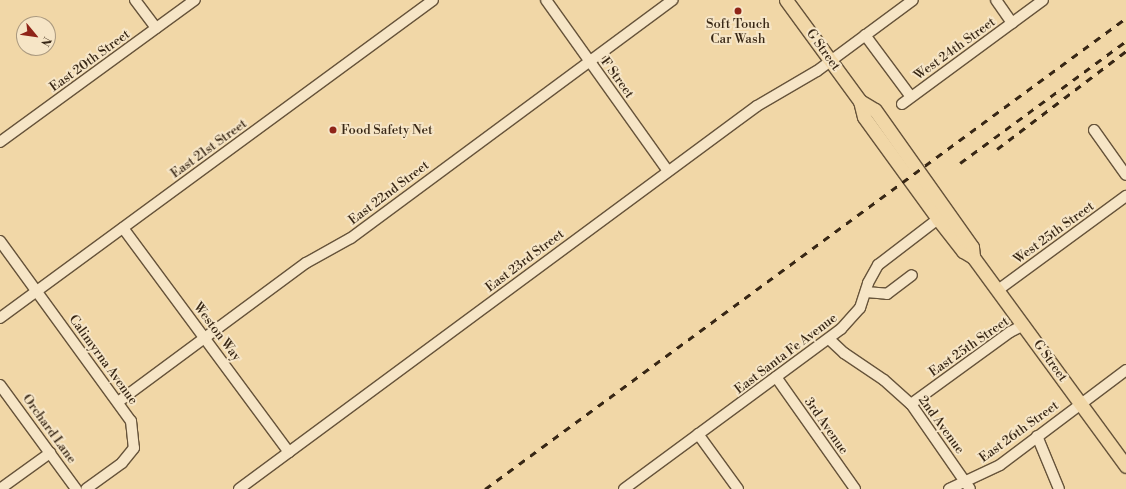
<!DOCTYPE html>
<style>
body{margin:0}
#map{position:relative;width:1126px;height:489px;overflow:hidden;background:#f1d7a7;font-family:"Libre Bodoni",serif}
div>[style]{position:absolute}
.roads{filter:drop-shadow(1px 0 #66533a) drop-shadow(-1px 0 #66533a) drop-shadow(0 1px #66533a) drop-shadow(0 -1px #66533a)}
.minor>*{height:10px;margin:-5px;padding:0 5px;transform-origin:5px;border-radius:5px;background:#f6e5c6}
.major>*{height:13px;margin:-6.5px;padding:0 6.5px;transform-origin:6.5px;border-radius:6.5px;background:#f1d7a7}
.rail>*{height:2.5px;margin-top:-1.25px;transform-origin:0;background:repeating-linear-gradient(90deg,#382715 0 7px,transparent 0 14px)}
.dots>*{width:11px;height:11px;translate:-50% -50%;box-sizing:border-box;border:2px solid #f6e5c6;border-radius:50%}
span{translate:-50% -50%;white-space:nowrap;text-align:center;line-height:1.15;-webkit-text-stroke:4px #f6e5c6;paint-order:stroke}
.poi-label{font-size:13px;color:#382715}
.left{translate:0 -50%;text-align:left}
.street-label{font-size:13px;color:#382715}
.north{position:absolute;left:16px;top:16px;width:40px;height:40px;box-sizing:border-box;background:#f6e5c6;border:1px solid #aa997f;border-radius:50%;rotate:119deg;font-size:11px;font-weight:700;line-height:16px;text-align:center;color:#382715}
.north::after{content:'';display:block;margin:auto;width:14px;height:18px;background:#8f2418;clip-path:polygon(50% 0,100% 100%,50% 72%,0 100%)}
</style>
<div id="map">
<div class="roads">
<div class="minor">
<div style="left:135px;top:0;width:35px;rotate:53deg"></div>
<div style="left:546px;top:0;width:210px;rotate:54.5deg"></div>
<div style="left:996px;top:0;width:28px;rotate:55deg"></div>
<div style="left:865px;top:35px;width:77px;rotate:53.4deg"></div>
<div style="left:902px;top:104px;width:175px;rotate:-36.4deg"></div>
<div style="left:1094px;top:130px;width:55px;rotate:54.6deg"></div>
<div style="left:0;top:142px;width:241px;rotate:-36.1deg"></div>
<div style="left:123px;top:228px;width:279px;rotate:53.5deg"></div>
<div style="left:0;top:241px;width:223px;rotate:54deg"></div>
<div style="left:131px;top:421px;width:27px;rotate:84deg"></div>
<div style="left:134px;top:448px;width:19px;rotate:129deg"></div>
<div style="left:122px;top:463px;width:44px;rotate:144.2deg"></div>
<div style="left:998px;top:290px;width:159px;rotate:-36.3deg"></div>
<div style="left:866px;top:292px;width:21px;rotate:5deg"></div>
<div style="left:887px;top:294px;width:31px;rotate:-37deg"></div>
<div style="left:0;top:318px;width:537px;rotate:-36.29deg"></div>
<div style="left:829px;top:339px;width:21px;rotate:43deg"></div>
<div style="left:844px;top:353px;width:48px;rotate:34deg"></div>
<div style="left:884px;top:380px;width:36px;rotate:42deg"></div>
<div style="left:911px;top:404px;width:103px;rotate:55.2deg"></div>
<div style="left:776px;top:377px;width:137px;rotate:54.8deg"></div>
<div style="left:0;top:385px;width:129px;rotate:53.8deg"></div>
<div style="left:118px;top:402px;width:234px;rotate:-36.5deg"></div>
<div style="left:306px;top:263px;width:51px;rotate:-29.1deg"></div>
<div style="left:351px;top:238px;width:400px;rotate:-36.5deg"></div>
<div style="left:911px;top:404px;width:122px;rotate:-36deg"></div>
<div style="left:1010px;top:332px;width:16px;rotate:-27deg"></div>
<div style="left:698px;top:434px;width:68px;rotate:54deg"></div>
<div style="left:1037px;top:436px;width:57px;rotate:67.5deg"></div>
<div style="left:0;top:489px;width:62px;rotate:-35.8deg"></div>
<div style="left:239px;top:489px;width:644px;rotate:-36.48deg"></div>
<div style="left:757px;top:106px;width:69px;rotate:-30.3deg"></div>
<div style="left:817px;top:71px;width:119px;rotate:-36.5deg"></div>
<div style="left:624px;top:489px;width:270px;rotate:-36.4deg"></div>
<div style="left:841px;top:329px;width:28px;rotate:-48deg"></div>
<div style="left:860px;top:308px;width:26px;rotate:-72deg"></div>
<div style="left:868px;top:283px;width:21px;rotate:-61deg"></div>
<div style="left:878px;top:265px;width:76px;rotate:-37.5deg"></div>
<div style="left:949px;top:489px;width:56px;rotate:-25.2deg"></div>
<div style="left:1000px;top:465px;width:158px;rotate:-37deg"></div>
</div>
<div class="major">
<div style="left:786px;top:0;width:125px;rotate:53.8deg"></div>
<div style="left:860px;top:101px;width:16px;rotate:76deg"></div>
<div style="left:864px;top:117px;width:126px;rotate:54deg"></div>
<div style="left:938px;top:219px;width:41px;rotate:52deg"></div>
<div style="left:963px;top:251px;width:12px;rotate:31deg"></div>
<div style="left:973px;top:257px;width:259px;rotate:53.8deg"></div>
<div style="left:860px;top:101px;width:17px;rotate:31deg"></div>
<div style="left:875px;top:110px;width:168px;rotate:54.7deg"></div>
<div style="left:972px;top:247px;width:10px;rotate:84deg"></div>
</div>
</div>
<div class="rail">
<div style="left:997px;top:149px;width:162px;rotate:-37.2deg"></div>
<div style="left:960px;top:163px;width:206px;rotate:-36.3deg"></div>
<div style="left:485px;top:489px;width:795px;rotate:-36.31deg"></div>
</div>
<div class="dots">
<div style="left:738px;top:11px;background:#8f2418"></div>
<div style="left:333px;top:130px;background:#8f2418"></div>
</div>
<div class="poi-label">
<span style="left:738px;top:32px">Soft Touch<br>Car Wash</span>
<span class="left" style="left:341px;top:130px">Food Safety Net</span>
</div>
<div class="street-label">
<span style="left:955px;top:49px;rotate:-36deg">West 24th Street</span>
<span style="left:823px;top:50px;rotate:54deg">G Street</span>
<span style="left:90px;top:61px;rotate:-36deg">East 20th Street</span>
<span style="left:617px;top:78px;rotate:54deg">F Street</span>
<span style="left:209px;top:149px;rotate:-36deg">East 21st Street</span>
<span style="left:389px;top:193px;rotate:-37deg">East 22nd Street</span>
<span style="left:1054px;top:233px;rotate:-36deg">West 25th Street</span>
<span style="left:525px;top:261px;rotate:-37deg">East 23rd Street</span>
<span style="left:217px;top:332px;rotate:53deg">Weston Way</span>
<span style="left:969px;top:347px;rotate:-35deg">East 25th Street</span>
<span style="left:786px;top:354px;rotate:-37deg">East Santa Fe Avenue</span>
<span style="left:103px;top:360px;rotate:54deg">Calimyrna Avenue</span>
<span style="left:1050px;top:361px;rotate:54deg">G Street</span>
<span style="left:941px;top:425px;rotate:54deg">2nd Avenue</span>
<span style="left:826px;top:426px;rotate:55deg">3rd Avenue</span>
<span style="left:49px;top:429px;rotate:54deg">Orchard Lane</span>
<span style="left:1019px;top:432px;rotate:-36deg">East 26th Street</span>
</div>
<div class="north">N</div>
</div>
